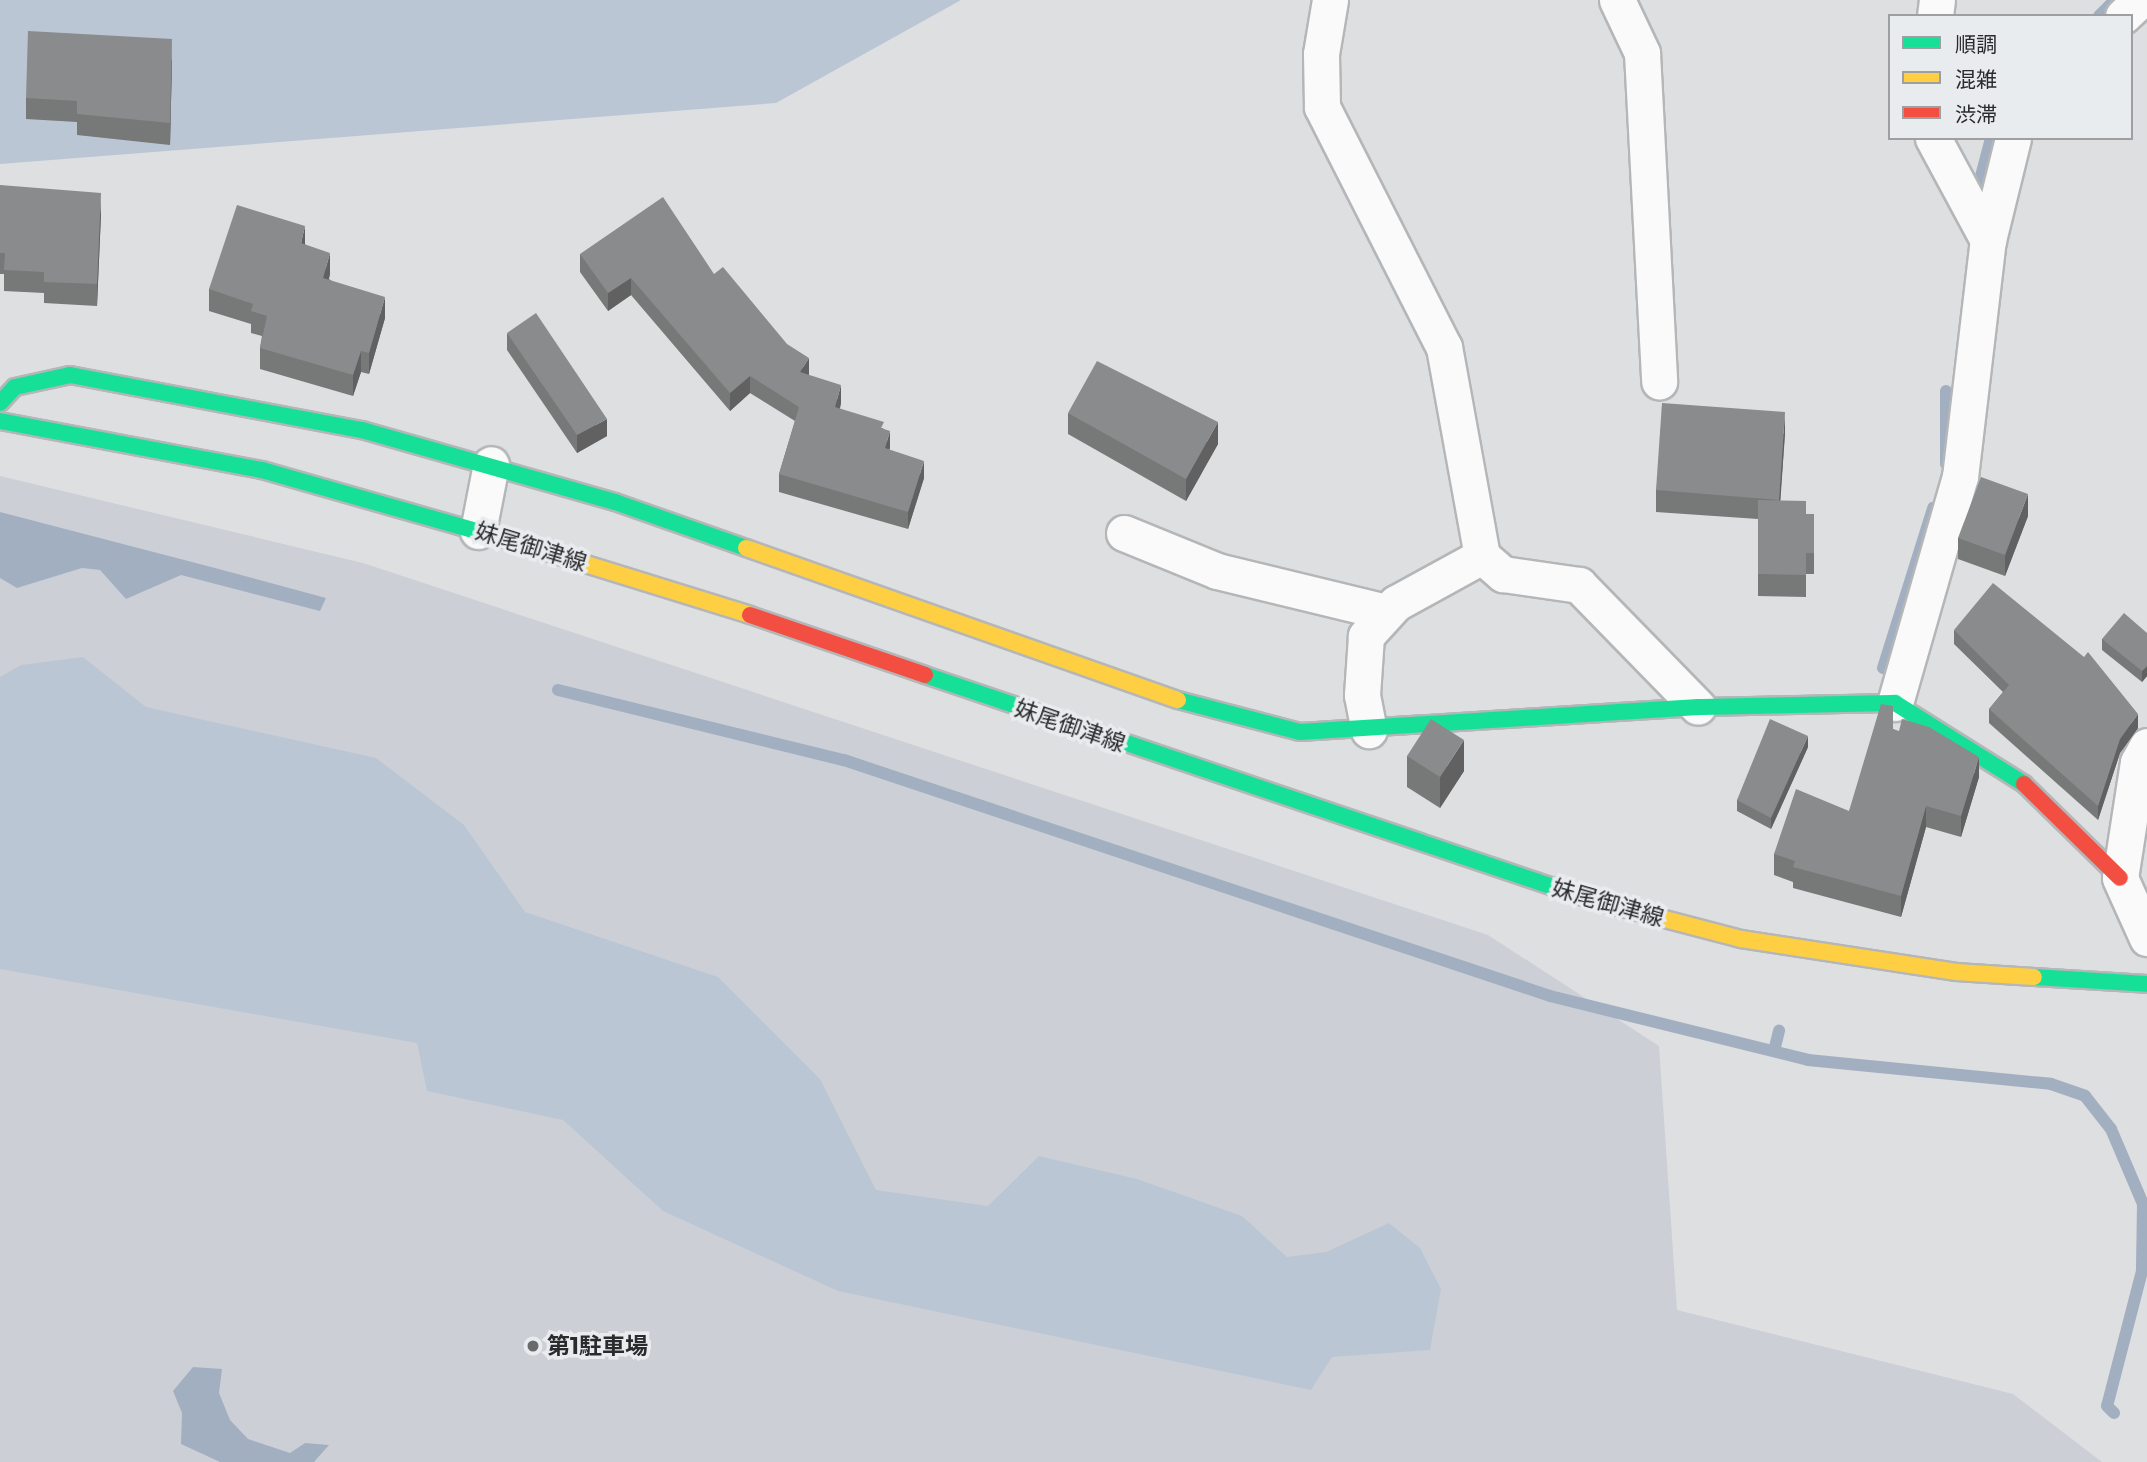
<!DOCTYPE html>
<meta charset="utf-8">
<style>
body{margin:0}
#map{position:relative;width:2147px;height:1462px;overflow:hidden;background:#dddfe1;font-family:Montserrat,"Noto Sans JP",sans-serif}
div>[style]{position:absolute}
.built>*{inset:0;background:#ccd0d6}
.forest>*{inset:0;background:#bbc6d5}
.water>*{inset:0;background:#a2afc1}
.stream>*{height:12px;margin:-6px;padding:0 6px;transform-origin:6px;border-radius:6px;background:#a2afc1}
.roads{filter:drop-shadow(2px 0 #b5b6b8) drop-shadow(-2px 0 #b5b6b8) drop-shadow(0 2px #b5b6b8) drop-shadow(0 -2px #b5b6b8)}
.street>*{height:35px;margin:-17.5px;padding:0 17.5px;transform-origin:17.5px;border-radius:17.5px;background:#fafafa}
.fast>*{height:16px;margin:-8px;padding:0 8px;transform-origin:8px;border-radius:8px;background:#16e098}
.slow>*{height:16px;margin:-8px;padding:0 8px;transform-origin:8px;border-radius:8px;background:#ffcf43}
.jam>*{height:16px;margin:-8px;padding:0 8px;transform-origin:8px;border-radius:8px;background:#f24e42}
.wall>*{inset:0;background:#777878}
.shaded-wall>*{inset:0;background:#616162}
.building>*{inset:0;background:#8a8b8c}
.dots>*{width:19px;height:19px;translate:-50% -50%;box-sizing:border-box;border:4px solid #e9ecef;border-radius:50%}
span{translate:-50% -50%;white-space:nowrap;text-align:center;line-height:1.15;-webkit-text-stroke:7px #e9ecef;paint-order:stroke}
.street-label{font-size:23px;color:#2a2b2c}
.poi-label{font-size:23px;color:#2a2b2c;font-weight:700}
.left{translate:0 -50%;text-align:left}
.legend{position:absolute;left:1888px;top:14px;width:245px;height:126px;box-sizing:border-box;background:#e9ecef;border:2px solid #9d9fa1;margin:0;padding:9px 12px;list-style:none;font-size:21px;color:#2a2b2c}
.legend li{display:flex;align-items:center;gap:14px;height:35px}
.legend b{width:35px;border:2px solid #9d9fa1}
</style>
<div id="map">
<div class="built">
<div style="clip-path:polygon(0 476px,363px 563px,1488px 935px,1659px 1046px,1677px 1310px,2013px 1394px,2102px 1462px,0 1462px)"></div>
</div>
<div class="forest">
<div style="clip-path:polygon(0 0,961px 0,776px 103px,0 164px)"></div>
<div style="clip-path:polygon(83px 657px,146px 707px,376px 758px,464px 825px,525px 912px,718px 977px,820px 1079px,876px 1190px,988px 1206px,1039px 1156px,1137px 1179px,1242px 1216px,1287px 1257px,1326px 1252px,1389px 1223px,1420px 1248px,1441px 1289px,1430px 1350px,1332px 1357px,1311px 1390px,838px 1291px,663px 1211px,563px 1120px,427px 1091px,417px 1043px,0 969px,0 677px,21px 665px)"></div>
</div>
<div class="water">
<div style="clip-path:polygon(0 512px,215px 568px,326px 598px,320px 611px,181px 575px,126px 599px,100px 570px,82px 568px,17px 588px,0 578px)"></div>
<div style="clip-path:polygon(193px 1367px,222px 1369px,219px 1393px,230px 1420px,248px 1439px,290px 1453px,305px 1443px,329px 1445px,314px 1462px,220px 1462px,181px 1444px,182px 1413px,173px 1391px)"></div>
</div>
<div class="stream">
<div style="left:2099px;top:16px;width:23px;rotate:-45deg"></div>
<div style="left:1980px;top:180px;width:43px;rotate:-75.3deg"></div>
<div style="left:1946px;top:391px;width:73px;rotate:90deg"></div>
<div style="left:1883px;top:668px;width:168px;rotate:-72.6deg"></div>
<div style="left:558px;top:690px;width:294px;rotate:13.8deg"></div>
<div style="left:844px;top:760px;width:744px;rotate:18.48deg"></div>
<div style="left:1550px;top:996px;width:266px;rotate:13.9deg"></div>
<div style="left:1808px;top:1060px;width:244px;rotate:5.6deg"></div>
<div style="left:2051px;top:1084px;width:36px;rotate:19deg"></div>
<div style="left:2085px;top:1096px;width:42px;rotate:51.8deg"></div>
<div style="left:2111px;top:1129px;width:82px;rotate:66.9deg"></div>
<div style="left:2143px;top:1204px;width:67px;rotate:90.9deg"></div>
<div style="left:2142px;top:1271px;width:139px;rotate:104.5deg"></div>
<div style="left:2107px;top:1406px;width:10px;rotate:45deg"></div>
<div style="left:1774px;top:1051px;width:21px;rotate:-76deg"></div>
</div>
<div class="roads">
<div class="street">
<div style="left:1330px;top:0;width:55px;rotate:99.5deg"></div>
<div style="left:1321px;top:54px;width:53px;rotate:88.9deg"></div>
<div style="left:1322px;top:107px;width:269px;rotate:63.1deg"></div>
<div style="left:1444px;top:347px;width:212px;rotate:79.7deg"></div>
<div style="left:1482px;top:556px;width:98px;rotate:151.3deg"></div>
<div style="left:1396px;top:603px;width:45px;rotate:132.3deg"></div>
<div style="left:1366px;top:636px;width:59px;rotate:93.9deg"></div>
<div style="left:1362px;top:695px;width:36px;rotate:79deg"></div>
<div style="left:1617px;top:0;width:59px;rotate:64.7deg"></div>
<div style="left:1642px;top:53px;width:329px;rotate:87deg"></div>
<div style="left:1935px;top:16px;width:16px;rotate:-83deg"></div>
<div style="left:2123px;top:16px;width:23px;rotate:-43deg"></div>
<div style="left:1933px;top:138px;width:116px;rotate:61.7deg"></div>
<div style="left:478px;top:531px;width:68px;rotate:-79deg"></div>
<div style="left:1124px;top:533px;width:100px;rotate:22.2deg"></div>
<div style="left:1217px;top:571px;width:175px;rotate:13.6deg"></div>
<div style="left:1482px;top:556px;width:28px;rotate:41deg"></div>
<div style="left:1503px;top:574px;width:77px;rotate:8.2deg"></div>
<div style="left:1579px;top:585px;width:170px;rotate:45.7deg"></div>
<div style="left:1895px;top:703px;width:235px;rotate:-74deg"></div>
<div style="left:1960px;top:477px;width:239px;rotate:-83.3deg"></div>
<div style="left:1988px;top:240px;width:105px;rotate:-76.2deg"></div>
<div style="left:2147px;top:746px;width:18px;rotate:119deg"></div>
<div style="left:2138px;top:762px;width:117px;rotate:98.8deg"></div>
<div style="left:2120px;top:878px;width:66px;rotate:65.8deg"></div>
</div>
<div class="fast">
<div style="left:0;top:403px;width:22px;rotate:-47deg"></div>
<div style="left:15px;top:387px;width:56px;rotate:-12.3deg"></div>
<div style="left:70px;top:375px;width:297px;rotate:10.7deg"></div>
<div style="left:362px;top:430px;width:263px;rotate:15.9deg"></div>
<div style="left:615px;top:502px;width:139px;rotate:19.3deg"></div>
<div style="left:0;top:421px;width:267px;rotate:10.6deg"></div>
<div style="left:262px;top:470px;width:253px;rotate:15.9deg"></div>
<div style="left:925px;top:675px;width:704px;rotate:18.64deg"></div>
<div style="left:1178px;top:700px;width:126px;rotate:14.7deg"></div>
<div style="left:1300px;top:732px;width:399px;rotate:-3.6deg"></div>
<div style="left:1698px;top:707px;width:197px;rotate:-1.2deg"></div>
<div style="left:1895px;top:703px;width:152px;rotate:32.1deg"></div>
<div style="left:2034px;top:977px;width:113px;rotate:3.5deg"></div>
</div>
<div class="slow">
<div style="left:505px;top:539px;width:257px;rotate:17.2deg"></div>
<div style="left:746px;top:548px;width:458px;rotate:19.4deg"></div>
<div style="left:1592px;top:900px;width:154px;rotate:14.7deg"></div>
<div style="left:1741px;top:939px;width:218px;rotate:8.7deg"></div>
<div style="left:1956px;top:972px;width:78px;rotate:3.7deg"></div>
</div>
<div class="jam">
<div style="left:750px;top:615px;width:185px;rotate:18.9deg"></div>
<div style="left:2024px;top:784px;width:134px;rotate:44.4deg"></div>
</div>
</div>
<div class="wall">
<div style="clip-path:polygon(172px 60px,170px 145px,77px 135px,77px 122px,26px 119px,26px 98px)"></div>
<div style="clip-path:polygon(0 185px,101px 214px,97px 306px,44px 303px,44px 293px,4px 291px,4px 274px,0 274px)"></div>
<div style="clip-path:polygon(305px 244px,330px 274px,329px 279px,385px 318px,369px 374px,361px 372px,353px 396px,260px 369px,260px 348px,262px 336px,251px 333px,251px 324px,209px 311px,209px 289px)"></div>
<div style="clip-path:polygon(580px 254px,714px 274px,809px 375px,841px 403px,840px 409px,884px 429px,889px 450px,924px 478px,908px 529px,779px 492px,779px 474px,795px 421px,750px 393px,730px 411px,631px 295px,608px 311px,580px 272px)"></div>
<div style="clip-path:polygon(507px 333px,607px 436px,577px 453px,507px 350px)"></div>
<div style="clip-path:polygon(1068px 413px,1218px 444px,1186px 501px,1068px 434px)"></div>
<div style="clip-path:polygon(1785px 433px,1780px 501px,1806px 514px,1814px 514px,1814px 574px,1806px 574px,1806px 597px,1758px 596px,1758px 519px,1656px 512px,1656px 490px)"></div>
<div style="clip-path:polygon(2028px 516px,2005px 576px,1958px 559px,1958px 538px)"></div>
<div style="clip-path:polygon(1954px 630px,2138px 728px,2120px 753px,2098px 820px,1989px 723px,1989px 709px,2003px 692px,1954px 644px)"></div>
<div style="clip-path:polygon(2147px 633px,2147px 676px,2142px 682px,2102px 650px,2102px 639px)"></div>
<div style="clip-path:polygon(1893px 729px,1979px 777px,1961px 837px,1926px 827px,1901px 917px,1793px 888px,1793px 882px,1774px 875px,1774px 854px,1849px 811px)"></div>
<div style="clip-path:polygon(1808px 747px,1771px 829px,1737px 811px,1737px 800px)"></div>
<div style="clip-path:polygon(1407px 756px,1464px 771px,1440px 808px,1407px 787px)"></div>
</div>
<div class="shaded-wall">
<div style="clip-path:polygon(172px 39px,172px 60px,170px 145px,170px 123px)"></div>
<div style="clip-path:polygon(101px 193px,101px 214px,97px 306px,97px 284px)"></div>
<div style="clip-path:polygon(305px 226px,305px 247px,301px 243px)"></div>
<div style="clip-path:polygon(330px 253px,330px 274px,323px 299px,323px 278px)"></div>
<div style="clip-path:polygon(631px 278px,631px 295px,608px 311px,608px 293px)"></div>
<div style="clip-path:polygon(385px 297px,385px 318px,369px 374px,369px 353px)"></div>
<div style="clip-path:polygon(361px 351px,361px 372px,353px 396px,353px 375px)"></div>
<div style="clip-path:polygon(809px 358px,809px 376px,800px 372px)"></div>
<div style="clip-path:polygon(750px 376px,750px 393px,730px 411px,730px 393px)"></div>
<div style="clip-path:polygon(841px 385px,841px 403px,835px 425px,835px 407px)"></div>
<div style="clip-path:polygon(1785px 412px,1785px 433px,1779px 521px,1779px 500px)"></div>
<div style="clip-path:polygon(607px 419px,607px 436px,577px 453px,577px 435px)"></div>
<div style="clip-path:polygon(1218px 422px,1218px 444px,1186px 501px,1186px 479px)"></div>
<div style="clip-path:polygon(890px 431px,890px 448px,885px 465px,885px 448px)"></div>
<div style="clip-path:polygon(924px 461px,924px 478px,908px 529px,908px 512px)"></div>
<div style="clip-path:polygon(2028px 494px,2028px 516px,2005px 576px,2005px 555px)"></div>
<div style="clip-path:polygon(2147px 666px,2147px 676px,2142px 682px,2142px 671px)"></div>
<div style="clip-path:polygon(2138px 714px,2138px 728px,2120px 753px,2098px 820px,2098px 806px,2120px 739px)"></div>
<div style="clip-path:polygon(1808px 736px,1808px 747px,1771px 829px,1771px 818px)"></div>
<div style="clip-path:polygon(1464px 740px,1464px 771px,1440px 808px,1440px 777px)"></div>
<div style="clip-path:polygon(1979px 757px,1979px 777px,1961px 837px,1961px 816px)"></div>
<div style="clip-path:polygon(1926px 806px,1926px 827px,1901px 917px,1901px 896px)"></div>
</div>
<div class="building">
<div style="clip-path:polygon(28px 31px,172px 39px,170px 123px,77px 114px,77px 101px,26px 98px)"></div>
<div style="clip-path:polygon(0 185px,101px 193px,97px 284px,44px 282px,44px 272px,4px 270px,5px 253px,0 253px)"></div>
<div style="clip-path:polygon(663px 197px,714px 274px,723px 267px,787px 344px,809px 358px,800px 372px,841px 385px,835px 407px,884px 422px,881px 428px,890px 431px,885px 448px,924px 461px,908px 512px,779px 474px,799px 407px,750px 376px,730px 393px,631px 278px,608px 293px,580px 254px)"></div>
<div style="clip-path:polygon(237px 205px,305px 226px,301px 243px,330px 253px,323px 278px,385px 297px,369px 353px,361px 351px,353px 375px,260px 348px,267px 316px,251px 311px,253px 304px,209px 289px)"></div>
<div style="clip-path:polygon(536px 313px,607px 419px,577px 435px,507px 333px)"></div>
<div style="clip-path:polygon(1097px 361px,1218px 422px,1186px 479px,1068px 413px)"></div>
<div style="clip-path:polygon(1662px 403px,1785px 412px,1779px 500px,1656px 490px)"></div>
<div style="clip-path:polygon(1981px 477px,2028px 494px,2005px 555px,1958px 538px)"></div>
<div style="clip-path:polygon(1758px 500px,1806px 501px,1806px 514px,1814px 514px,1814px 553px,1806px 553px,1806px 575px,1758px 574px)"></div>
<div style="clip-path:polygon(1993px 583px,2084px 657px,2088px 652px,2138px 714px,2120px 739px,2098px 806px,1989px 709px,2009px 685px,1954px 630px)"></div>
<div style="clip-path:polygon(2124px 613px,2147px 633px,2147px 666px,2142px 671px,2102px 639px)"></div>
<div style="clip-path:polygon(1881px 704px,1893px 706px,1893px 729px,1899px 731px,1902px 719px,1929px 727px,1979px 757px,1961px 816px,1926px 806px,1901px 896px,1793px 867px,1795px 861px,1774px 854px,1796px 789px,1849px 811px)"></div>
<div style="clip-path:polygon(1431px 719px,1464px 740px,1440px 777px,1407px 756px)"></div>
<div style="clip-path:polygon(1770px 719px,1808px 736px,1771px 818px,1737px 800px)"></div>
</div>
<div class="dots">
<div style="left:533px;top:1346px;background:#696a6b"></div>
</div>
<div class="street-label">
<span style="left:531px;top:547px;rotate:17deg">妹尾御津線</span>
<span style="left:1070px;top:726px;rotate:19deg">妹尾御津線</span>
<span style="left:1608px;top:903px;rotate:16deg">妹尾御津線</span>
</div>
<div class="poi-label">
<span class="left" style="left:547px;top:1346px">第1駐車場</span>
</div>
<ul class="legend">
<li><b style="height:9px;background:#16e098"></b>順調</li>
<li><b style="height:9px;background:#ffcf43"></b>混雑</li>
<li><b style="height:9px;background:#f24e42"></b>渋滞</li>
</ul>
</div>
